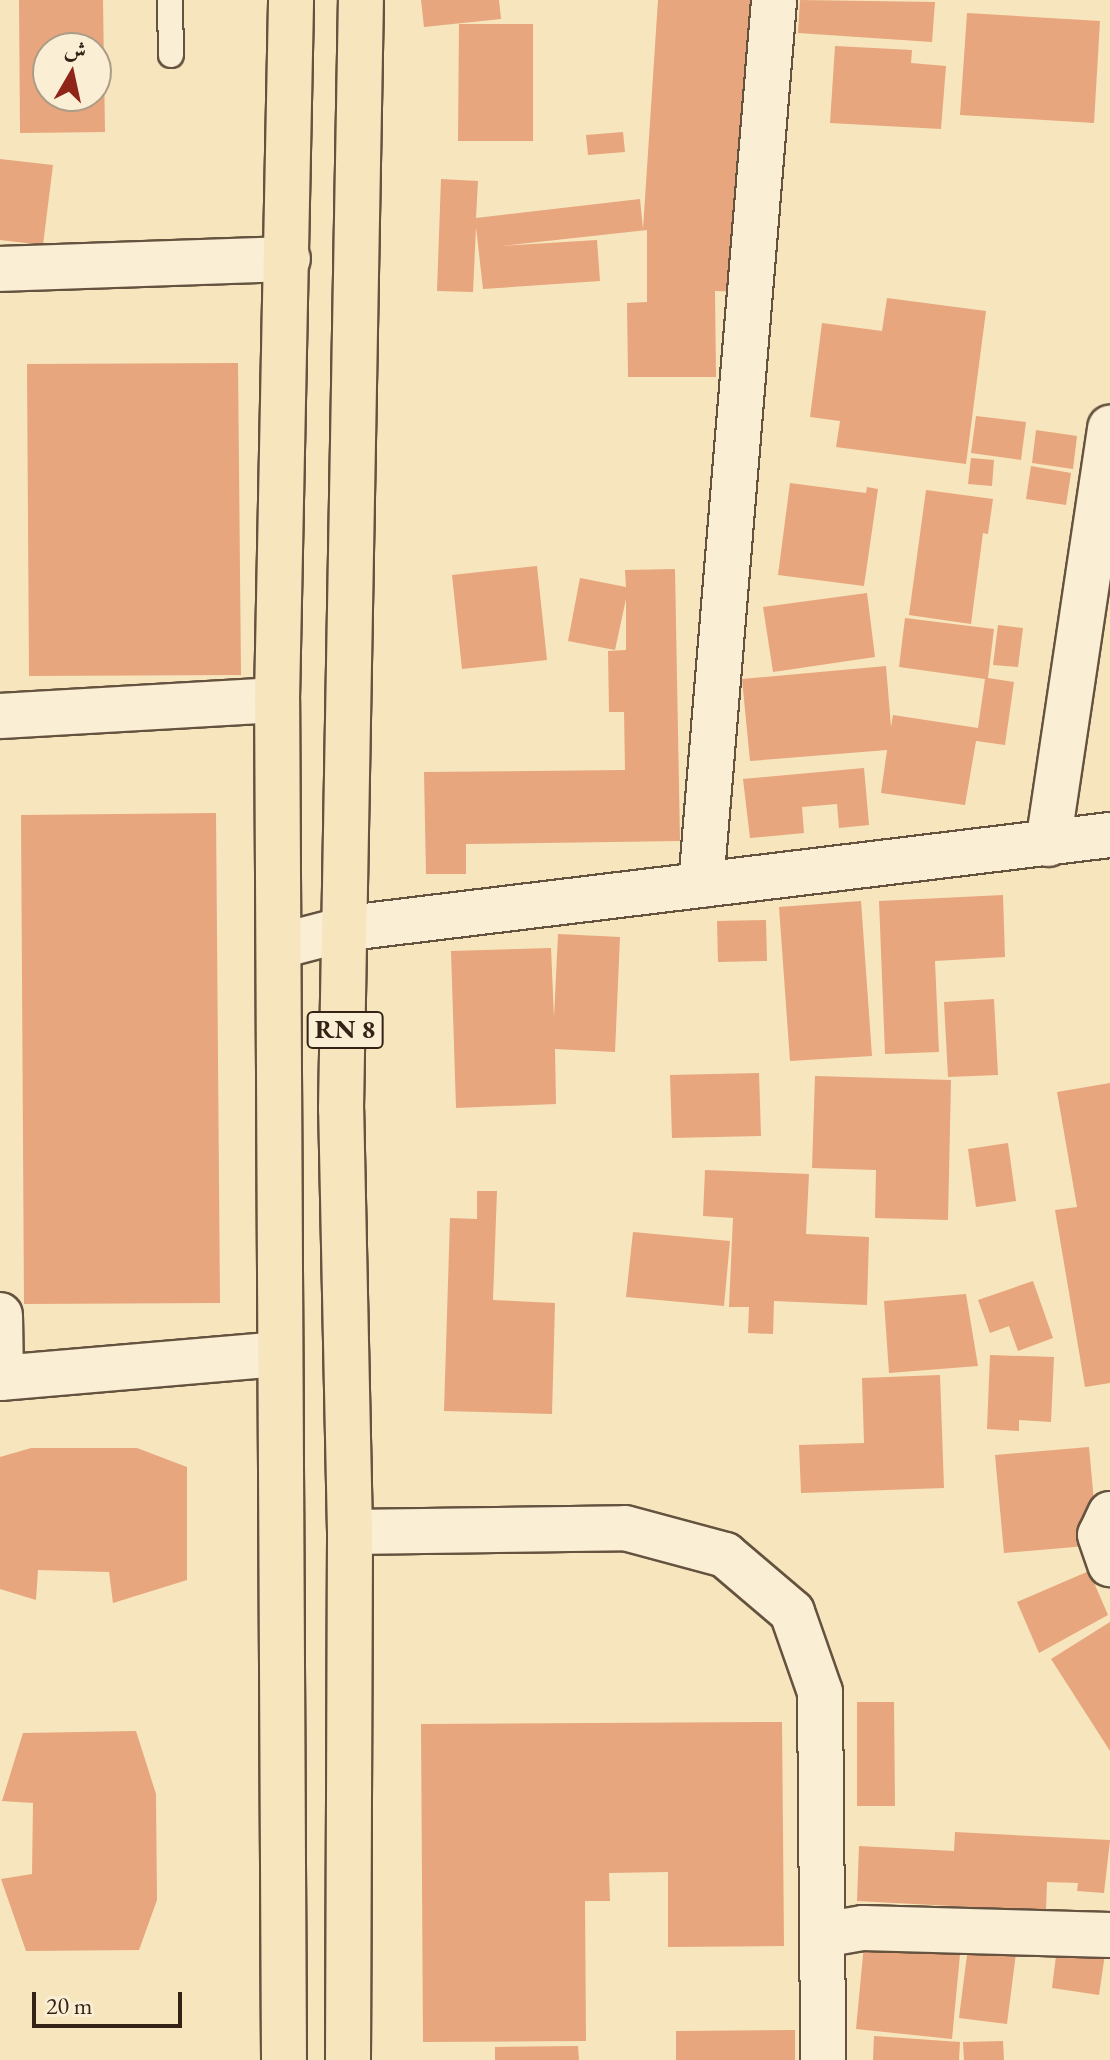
<!DOCTYPE html>
<meta charset="utf-8">
<style>
body{margin:0}
#map{position:relative;width:1110px;height:2060px;overflow:hidden;background:#f7e5bd;font-family:"EB Garamond",Amiri,serif}
div>[style]{position:absolute}
.building>*{inset:0;background:#e7a67d}
.roads{filter:drop-shadow(2px 0 #655340) drop-shadow(-2px 0 #655340) drop-shadow(0 2px #655340) drop-shadow(0 -2px #655340)}
.lane>*{height:24px;margin:-12px;padding:0 12px;transform-origin:12px;border-radius:12px;background:#faeed4}
.street>*{height:44px;margin:-22px;padding:0 22px;transform-origin:22px;border-radius:22px;background:#faeed4}
.primary>*{height:44px;margin:-22px;padding:0 22px;transform-origin:22px;border-radius:22px;background:#f7e5bd}
span{translate:-50% -50%;white-space:nowrap;text-align:center;line-height:1.15;-webkit-text-stroke:8px #faeed4;paint-order:stroke}
.shield-label span{padding:2px 6px;background:#faeed4;border:2px solid;border-radius:6px;-webkit-text-stroke-width:0}
.shield-label{font-size:26px;color:#342216;font-weight:700}
.north{position:absolute;left:32px;top:32px;width:80px;height:80px;box-sizing:border-box;background:#faeed4;border:2px solid #ab9c88;border-radius:50%;rotate:9deg;font-size:22px;font-weight:700;line-height:32px;text-align:center;color:#342216}
.north::after{content:'';display:block;margin:auto;width:28px;height:36px;background:#8f2418;clip-path:polygon(50% 0,100% 100%,50% 72%,0 100%)}
.scale{position:absolute;left:32px;top:1992px;width:150px;height:36px;box-sizing:border-box;border:4px solid #342216;border-top:0;padding-left:10px;font-size:24px;line-height:28px;white-space:nowrap;color:#342216;-webkit-text-stroke:6px #faeed4;paint-order:stroke}
</style>
<div id="map">
<div class="building">
<div style="clip-path:polygon(evenodd,19px 0,103px 0,105px 132px,20px 133px,19px 0,48px 48px,96px 48px,96px 96px,48px 96px,48px 48px)"></div>
<div style="clip-path:polygon(421px 0,499px 0,501px 19px,424px 27px)"></div>
<div style="clip-path:polygon(658px 0,770px 0,743px 292px,715px 291px,716px 377px,628px 377px,627px 303px,647px 302px,647px 230px,501px 246px,597px 240px,600px 281px,483px 289px,476px 227px,473px 292px,437px 291px,441px 179px,478px 181px,476px 218px,640px 199px,643px 229px)"></div>
<div style="clip-path:polygon(800px 0,935px 2px,932px 42px,798px 33px)"></div>
<div style="clip-path:polygon(967px 13px,1100px 21px,1094px 123px,960px 115px)"></div>
<div style="clip-path:polygon(459px 24px,533px 24px,533px 141px,458px 141px)"></div>
<div style="clip-path:polygon(835px 46px,912px 50px,911px 63px,946px 66px,941px 129px,830px 123px)"></div>
<div style="clip-path:polygon(623px 132px,625px 152px,588px 155px,586px 135px)"></div>
<div style="clip-path:polygon(0 159px,53px 165px,43px 245px,0 240px)"></div>
<div style="clip-path:polygon(887px 298px,986px 311px,966px 464px,836px 447px,840px 421px,810px 417px,822px 323px,882px 331px)"></div>
<div style="clip-path:polygon(238px 363px,241px 675px,29px 676px,27px 364px)"></div>
<div style="clip-path:polygon(976px 416px,1026px 422px,1021px 460px,971px 453px)"></div>
<div style="clip-path:polygon(1036px 430px,1077px 436px,1073px 469px,1032px 463px)"></div>
<div style="clip-path:polygon(971px 458px,994px 460px,992px 486px,968px 484px)"></div>
<div style="clip-path:polygon(1031px 466px,1071px 473px,1066px 505px,1026px 499px)"></div>
<div style="clip-path:polygon(790px 483px,866px 493px,867px 487px,878px 489px,864px 586px,778px 575px)"></div>
<div style="clip-path:polygon(926px 490px,993px 499px,988px 534px,983px 533px,971px 624px,909px 615px)"></div>
<div style="clip-path:polygon(537px 566px,547px 660px,462px 669px,452px 575px)"></div>
<div style="clip-path:polygon(675px 569px,680px 841px,466px 844px,466px 874px,426px 874px,424px 772px,625px 770px,624px 712px,609px 712px,608px 651px,626px 650px,626px 599px,615px 650px,568px 641px,580px 578px,626px 587px,625px 570px)"></div>
<div style="clip-path:polygon(867px 593px,875px 657px,773px 672px,763px 607px)"></div>
<div style="clip-path:polygon(905px 618px,994px 629px,988px 678px,1014px 682px,1005px 745px,976px 741px,965px 805px,881px 793px,887px 750px,750px 761px,742px 679px,886px 666px,891px 727px,893px 715px,978px 728px,985px 679px,899px 667px)"></div>
<div style="clip-path:polygon(998px 625px,1023px 628px,1018px 667px,993px 665px)"></div>
<div style="clip-path:polygon(864px 768px,869px 825px,839px 828px,837px 804px,802px 807px,804px 833px,750px 838px,743px 779px)"></div>
<div style="clip-path:polygon(216px 813px,220px 1303px,24px 1304px,21px 815px)"></div>
<div style="clip-path:polygon(1003px 895px,1005px 957px,935px 961px,939px 1052px,885px 1054px,879px 901px)"></div>
<div style="clip-path:polygon(861px 901px,872px 1056px,790px 1061px,779px 907px)"></div>
<div style="clip-path:polygon(766px 920px,767px 961px,718px 962px,717px 921px)"></div>
<div style="clip-path:polygon(558px 934px,620px 937px,615px 1052px,555px 1049px,556px 1104px,456px 1108px,451px 951px,551px 948px,554px 1018px)"></div>
<div style="clip-path:polygon(994px 999px,998px 1075px,948px 1077px,944px 1002px)"></div>
<div style="clip-path:polygon(759px 1073px,761px 1136px,672px 1138px,670px 1075px)"></div>
<div style="clip-path:polygon(815px 1076px,951px 1080px,948px 1220px,875px 1218px,876px 1170px,812px 1168px)"></div>
<div style="clip-path:polygon(1110px 1083px,1110px 1383px,1085px 1387px,1055px 1210px,1077px 1207px,1057px 1092px)"></div>
<div style="clip-path:polygon(1008px 1143px,1016px 1201px,976px 1207px,968px 1149px)"></div>
<div style="clip-path:polygon(705px 1170px,809px 1174px,806px 1234px,869px 1237px,867px 1305px,774px 1301px,773px 1334px,748px 1333px,749px 1307px,729px 1307px,733px 1218px,703px 1216px)"></div>
<div style="clip-path:polygon(477px 1191px,497px 1191px,493px 1300px,555px 1303px,552px 1414px,444px 1411px,450px 1218px,477px 1219px)"></div>
<div style="clip-path:polygon(633px 1232px,730px 1241px,724px 1306px,626px 1297px)"></div>
<div style="clip-path:polygon(1033px 1281px,1053px 1338px,1018px 1351px,1009px 1326px,990px 1333px,978px 1300px)"></div>
<div style="clip-path:polygon(966px 1294px,978px 1366px,889px 1373px,884px 1301px)"></div>
<div style="clip-path:polygon(990px 1355px,1054px 1357px,1051px 1422px,1019px 1420px,1019px 1431px,987px 1429px)"></div>
<div style="clip-path:polygon(940px 1375px,944px 1488px,801px 1493px,799px 1445px,864px 1443px,862px 1378px)"></div>
<div style="clip-path:polygon(1089px 1447px,1098px 1545px,1004px 1553px,995px 1455px)"></div>
<div style="clip-path:polygon(31px 1448px,137px 1448px,187px 1467px,187px 1580px,113px 1603px,109px 1572px,38px 1570px,36px 1600px,0 1589px,0 1457px)"></div>
<div style="clip-path:polygon(1089px 1571px,1108px 1615px,1039px 1653px,1017px 1602px)"></div>
<div style="clip-path:polygon(1110px 1622px,1110px 1751px,1051px 1659px)"></div>
<div style="clip-path:polygon(857px 1702px,894px 1702px,895px 1806px,857px 1806px)"></div>
<div style="clip-path:polygon(782px 1722px,784px 1946px,668px 1947px,668px 1872px,609px 1873px,610px 1901px,585px 1901px,586px 2041px,423px 2042px,421px 1724px)"></div>
<div style="clip-path:polygon(136px 1731px,156px 1794px,157px 1900px,139px 1950px,26px 1951px,1px 1879px,32px 1874px,33px 1803px,2px 1801px,23px 1733px)"></div>
<div style="clip-path:polygon(955px 1832px,1110px 1840px,1104px 1893px,1077px 1891px,1078px 1883px,1047px 1882px,1046px 1911px,857px 1901px,859px 1846px,954px 1851px)"></div>
<div style="clip-path:polygon(865px 1934px,961px 1944px,952px 2039px,856px 2029px)"></div>
<div style="clip-path:polygon(1058px 1940px,1106px 1947px,1099px 1995px,1052px 1988px)"></div>
<div style="clip-path:polygon(968px 1947px,1016px 1953px,1007px 2024px,959px 2018px)"></div>
<div style="clip-path:polygon(795px 2030px,795px 2060px,676px 2060px,676px 2031px)"></div>
<div style="clip-path:polygon(874px 2036px,960px 2042px,959px 2060px,873px 2060px)"></div>
<div style="clip-path:polygon(1003px 2041px,1004px 2060px,964px 2060px,963px 2042px)"></div>
<div style="clip-path:polygon(578px 2046px,579px 2060px,495px 2060px,495px 2047px)"></div>
</div>
<div class="roads">
<div class="lane">
<div style="left:170px;top:0;width:55px;rotate:89deg"></div>
</div>
<div class="street">
<div style="left:0;top:269px;width:288px;rotate:-2deg"></div>
<div style="left:0;top:716px;width:277px;rotate:-3.3deg"></div>
<div style="left:1048px;top:844px;width:421px;rotate:-81.5deg"></div>
<div style="left:701px;top:885px;width:888px;rotate:-85.28deg"></div>
<div style="left:280px;top:946px;width:71px;rotate:-14.6deg"></div>
<div style="left:349px;top:928px;width:767px;rotate:-6.97deg"></div>
<div style="left:0;top:1315px;width:63px;rotate:89.1deg"></div>
<div style="left:0;top:1378px;width:279px;rotate:-4.9deg"></div>
<div style="left:1110px;top:1514px;width:23px;rotate:115deg"></div>
<div style="left:1100px;top:1535px;width:31px;rotate:71deg"></div>
<div style="left:350px;top:1532px;width:275px;rotate:-0.8deg"></div>
<div style="left:625px;top:1528px;width:104px;rotate:15.1deg"></div>
<div style="left:725px;top:1555px;width:88px;rotate:40.4deg"></div>
<div style="left:792px;top:1612px;width:85px;rotate:70.7deg"></div>
<div style="left:820px;top:1692px;width:368px;rotate:89.5deg"></div>
<div style="left:822px;top:1935px;width:42px;rotate:-9.7deg"></div>
<div style="left:863px;top:1928px;width:247px;rotate:1.6deg"></div>
</div>
<div class="primary">
<div style="left:284px;top:2060px;width:1360px;rotate:-90.29deg"></div>
<div style="left:277px;top:700px;width:700px;rotate:-88.85deg"></div>
<div style="left:348px;top:2060px;width:528px;rotate:-89.78deg"></div>
<div style="left:350px;top:1532px;width:423px;rotate:-91.2deg"></div>
<div style="left:341px;top:1109px;width:1109px;rotate:-88.97deg"></div>
</div>
</div>
<div class="shield-label">
<span style="left:345px;top:1030px">RN 8</span>
</div>
<div class="north">ش</div>
<div class="scale">20 m</div>
</div>
